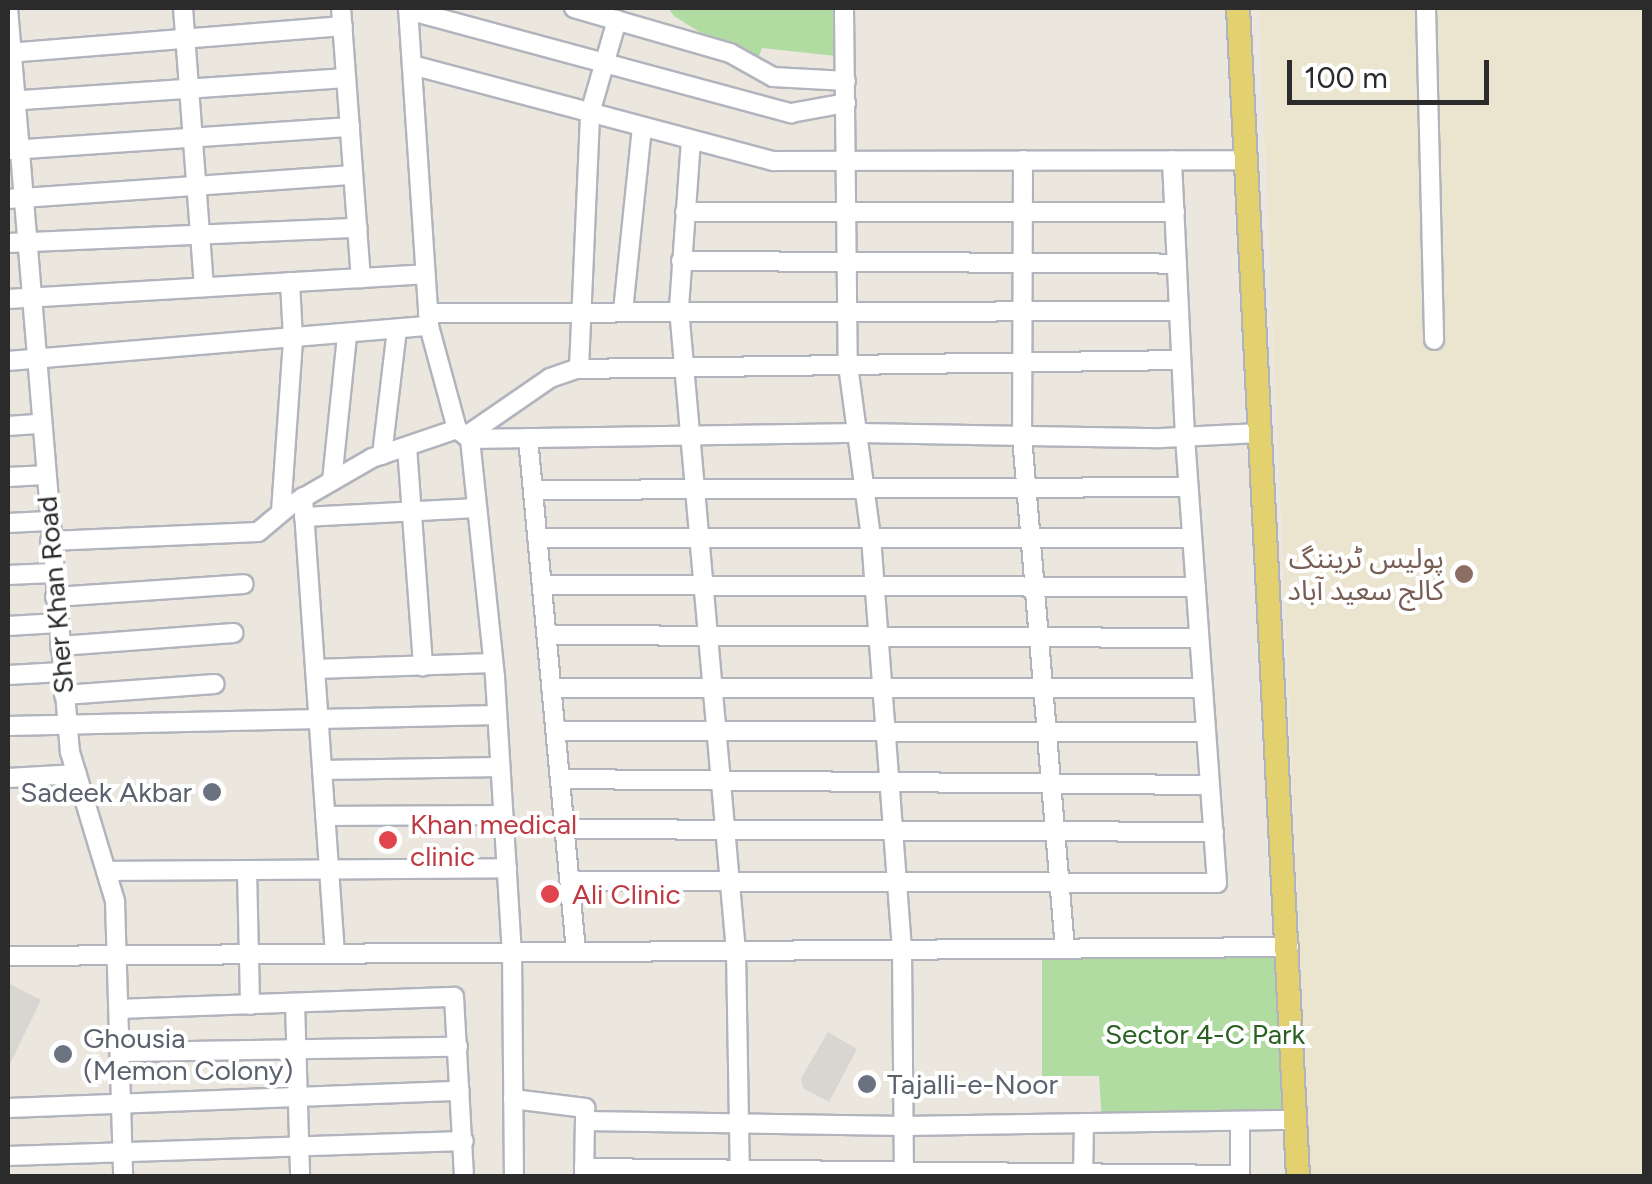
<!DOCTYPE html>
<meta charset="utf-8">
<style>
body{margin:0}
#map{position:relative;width:1652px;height:1184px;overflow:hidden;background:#ebe7df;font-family:Figtree,"Noto Sans Arabic",sans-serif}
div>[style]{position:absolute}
.education>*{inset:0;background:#ebe5d0}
.green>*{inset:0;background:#b0dca2}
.plaza>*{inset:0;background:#d8d6d1}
.roads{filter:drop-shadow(2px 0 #b2b4bd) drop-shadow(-2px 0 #b2b4bd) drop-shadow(0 2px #b2b4bd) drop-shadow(0 -2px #b2b4bd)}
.minor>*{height:18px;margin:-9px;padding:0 9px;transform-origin:9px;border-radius:9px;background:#fff}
.major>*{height:22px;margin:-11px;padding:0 11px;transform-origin:11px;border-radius:11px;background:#e2d16e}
.dots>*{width:28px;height:28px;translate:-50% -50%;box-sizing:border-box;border:5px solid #fff;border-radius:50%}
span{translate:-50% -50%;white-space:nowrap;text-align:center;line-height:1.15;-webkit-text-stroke:8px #fff;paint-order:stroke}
.education-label{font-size:28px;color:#785e54}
.right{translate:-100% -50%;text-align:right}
.street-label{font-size:28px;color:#2b2b2b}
.worship-label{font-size:28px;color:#5b616d}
.left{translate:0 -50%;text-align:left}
.health-label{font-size:28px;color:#be3a42}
.park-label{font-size:28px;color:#2a6122}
.frame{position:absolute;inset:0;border:10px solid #2b2b2b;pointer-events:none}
.scale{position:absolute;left:1287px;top:60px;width:202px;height:45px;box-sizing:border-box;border:5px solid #2b2b2b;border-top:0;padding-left:12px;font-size:30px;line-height:35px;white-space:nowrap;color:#2b2b2b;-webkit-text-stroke:8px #fff;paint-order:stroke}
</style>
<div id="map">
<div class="education">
<div style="clip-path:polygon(1259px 8px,1644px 8px,1644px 1176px,1310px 1176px)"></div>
</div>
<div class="green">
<div style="clip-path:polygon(668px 8px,844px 8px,845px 57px,762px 48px,755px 67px,674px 16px)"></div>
<div style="clip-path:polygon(1289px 947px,1295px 1120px,1102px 1123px,1099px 1076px,1042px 1076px,1042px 949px)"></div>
</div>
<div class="plaza">
<div style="clip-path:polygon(8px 983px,41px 1000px,8px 1068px)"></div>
<div style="clip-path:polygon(828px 1032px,857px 1049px,829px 1102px,803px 1088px,801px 1078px)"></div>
</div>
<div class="roads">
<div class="minor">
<div style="left:8px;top:8px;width:747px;rotate:85.24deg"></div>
<div style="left:70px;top:752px;width:156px;rotate:73.2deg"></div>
<div style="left:115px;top:901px;width:275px;rotate:88.3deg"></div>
<div style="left:183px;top:8px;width:280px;rotate:85.7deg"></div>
<div style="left:341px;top:8px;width:271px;rotate:85.8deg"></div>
<div style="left:408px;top:8px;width:319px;rotate:86.2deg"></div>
<div style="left:429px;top:326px;width:107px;rotate:74.8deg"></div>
<div style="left:457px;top:429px;width:16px;rotate:38deg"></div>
<div style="left:470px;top:439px;width:239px;rotate:84deg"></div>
<div style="left:495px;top:677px;width:276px;rotate:86.5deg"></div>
<div style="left:512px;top:952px;width:224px;rotate:89.5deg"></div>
<div style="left:574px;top:8px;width:162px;rotate:16.1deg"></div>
<div style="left:730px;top:53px;width:49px;rotate:29.2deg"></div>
<div style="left:773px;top:77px;width:73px;rotate:3.1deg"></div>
<div style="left:844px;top:8px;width:357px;rotate:89.4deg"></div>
<div style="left:848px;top:365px;width:174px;rotate:82.4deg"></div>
<div style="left:871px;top:537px;width:414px;rotate:85.7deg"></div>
<div style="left:902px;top:950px;width:226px;rotate:89.5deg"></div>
<div style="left:1426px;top:8px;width:332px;rotate:88.6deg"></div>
<div style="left:408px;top:10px;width:397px;rotate:15.1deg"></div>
<div style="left:791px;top:113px;width:56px;rotate:-10.3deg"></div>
<div style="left:8px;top:53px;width:336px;rotate:-4.6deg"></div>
<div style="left:412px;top:65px;width:374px;rotate:14.9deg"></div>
<div style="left:773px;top:161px;width:474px;rotate:-0.1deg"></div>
<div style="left:8px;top:101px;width:339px;rotate:-3.9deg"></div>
<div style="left:691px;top:140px;width:169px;rotate:94.1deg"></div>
<div style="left:679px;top:309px;width:645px;rotate:84.93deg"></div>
<div style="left:736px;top:951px;width:225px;rotate:89deg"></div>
<div style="left:11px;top:150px;width:340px;rotate:-3.9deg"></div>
<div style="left:1023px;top:160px;width:276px;rotate:90.2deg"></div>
<div style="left:1022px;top:436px;width:515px;rotate:85.21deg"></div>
<div style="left:8px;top:199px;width:346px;rotate:-4deg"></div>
<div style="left:685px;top:212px;width:490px"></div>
<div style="left:8px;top:243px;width:350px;rotate:-2.5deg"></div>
<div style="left:681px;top:261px;width:496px;rotate:0.3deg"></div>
<div style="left:8px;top:299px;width:417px;rotate:-3.4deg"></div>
<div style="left:623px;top:311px;width:185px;rotate:-84.1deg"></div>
<div style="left:428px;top:313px;width:751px;rotate:-0.15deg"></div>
<div style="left:8px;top:361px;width:422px;rotate:-4.8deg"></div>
<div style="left:579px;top:368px;width:255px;rotate:-87.5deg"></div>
<div style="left:590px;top:113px;width:97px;rotate:-73.8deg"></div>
<div style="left:8px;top:426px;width:32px;rotate:-4deg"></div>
<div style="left:466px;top:436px;width:102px;rotate:-34.6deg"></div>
<div style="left:550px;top:378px;width:28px;rotate:-19deg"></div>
<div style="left:576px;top:369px;width:605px;rotate:-0.85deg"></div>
<div style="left:528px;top:438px;width:516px;rotate:84.66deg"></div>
<div style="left:470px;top:439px;width:390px;rotate:-0.9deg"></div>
<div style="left:860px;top:433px;width:301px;rotate:1deg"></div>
<div style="left:1161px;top:438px;width:98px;rotate:-2.9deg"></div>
<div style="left:407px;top:447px;width:220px;rotate:85.8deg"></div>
<div style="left:382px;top:455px;width:126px;rotate:-83.2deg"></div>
<div style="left:8px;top:477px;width:36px;rotate:-3deg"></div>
<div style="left:332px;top:481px;width:147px;rotate:-84.1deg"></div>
<div style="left:533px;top:490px;width:655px;rotate:-0.26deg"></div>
<div style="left:303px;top:497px;width:458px;rotate:86deg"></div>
<div style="left:281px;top:512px;width:173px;rotate:-86deg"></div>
<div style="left:293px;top:339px;width:57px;rotate:-93deg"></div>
<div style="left:304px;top:517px;width:173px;rotate:-3deg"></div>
<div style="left:8px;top:523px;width:40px;rotate:-2.9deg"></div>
<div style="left:537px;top:538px;width:655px"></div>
<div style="left:50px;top:541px;width:208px;rotate:-2.5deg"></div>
<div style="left:258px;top:532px;width:40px;rotate:-40deg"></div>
<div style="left:289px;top:506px;width:96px;rotate:-30deg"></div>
<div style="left:372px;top:458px;width:90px;rotate:-18.8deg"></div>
<div style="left:8px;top:575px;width:45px;rotate:-2.5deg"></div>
<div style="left:542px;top:585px;width:654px;rotate:0.18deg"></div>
<div style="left:55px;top:597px;width:189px;rotate:-3.9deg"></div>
<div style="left:8px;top:626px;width:50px;rotate:-3.4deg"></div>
<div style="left:547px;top:635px;width:652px;rotate:0.26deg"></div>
<div style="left:60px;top:646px;width:174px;rotate:-4.3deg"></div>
<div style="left:315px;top:669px;width:178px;rotate:-1.9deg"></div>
<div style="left:8px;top:675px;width:54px;rotate:-3.2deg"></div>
<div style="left:551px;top:688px;width:652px"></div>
<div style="left:64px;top:695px;width:151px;rotate:-4.2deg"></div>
<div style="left:8px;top:726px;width:489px;rotate:-1.3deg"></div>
<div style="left:556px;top:731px;width:650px;rotate:0.09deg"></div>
<div style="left:322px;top:770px;width:178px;rotate:-1deg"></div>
<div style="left:8px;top:778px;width:69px;rotate:-3.3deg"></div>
<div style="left:560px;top:779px;width:650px;rotate:0.53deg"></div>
<div style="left:325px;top:816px;width:178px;rotate:-0.3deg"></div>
<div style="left:565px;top:829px;width:649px;rotate:0.26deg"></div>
<div style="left:247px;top:870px;width:135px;rotate:88.7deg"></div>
<div style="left:106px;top:871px;width:401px;rotate:-0.4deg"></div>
<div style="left:570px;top:881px;width:647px;rotate:0.18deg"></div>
<div style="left:1217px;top:883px;width:447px;rotate:-94.1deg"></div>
<div style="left:1185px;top:437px;width:277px;rotate:-92.7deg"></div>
<div style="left:8px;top:956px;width:1281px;rotate:-0.4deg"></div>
<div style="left:295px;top:1003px;width:173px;rotate:88.3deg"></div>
<div style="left:119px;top:1009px;width:335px;rotate:-2.1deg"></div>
<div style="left:454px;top:997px;width:179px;rotate:86.8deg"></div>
<div style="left:121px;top:1052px;width:337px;rotate:-0.9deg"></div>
<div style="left:513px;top:1099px;width:73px;rotate:7.1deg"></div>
<div style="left:585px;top:1108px;width:13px;rotate:90deg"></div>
<div style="left:585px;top:1121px;width:319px;rotate:0.9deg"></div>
<div style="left:904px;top:1126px;width:391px;rotate:-0.9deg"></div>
<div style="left:8px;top:1108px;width:452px;rotate:-2.2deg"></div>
<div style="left:1240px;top:1121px;width:55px;rotate:90deg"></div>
<div style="left:8px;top:1156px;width:456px;rotate:-1.9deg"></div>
<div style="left:584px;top:1168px;width:656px;rotate:0.61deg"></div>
<div style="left:584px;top:1176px;width:55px;rotate:-89deg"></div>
<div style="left:1083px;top:1176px;width:53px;rotate:-88.9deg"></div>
</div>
<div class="major">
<div style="left:1238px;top:8px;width:1170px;rotate:87.06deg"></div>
</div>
</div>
<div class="dots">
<div style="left:1464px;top:574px;background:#8d6e63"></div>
<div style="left:212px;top:792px;background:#6b7280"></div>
<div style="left:388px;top:840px;background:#e0444e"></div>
<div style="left:550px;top:894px;background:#e0444e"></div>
<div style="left:63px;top:1054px;background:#6b7280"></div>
<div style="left:867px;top:1084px;background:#6b7280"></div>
</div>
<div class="education-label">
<span class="right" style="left:1444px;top:574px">پولیس ٹریننگ<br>کالج سعید آباد</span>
</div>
<div class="street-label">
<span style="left:55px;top:595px;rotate:-95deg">Sher Khan Road</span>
</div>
<div class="worship-label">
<span class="right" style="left:192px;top:792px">Sadeek Akbar</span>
<span class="left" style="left:83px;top:1054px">Ghousia<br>(Memon Colony)</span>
<span class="left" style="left:887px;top:1084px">Tajalli-e-Noor</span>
</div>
<div class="health-label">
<span class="left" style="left:410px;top:840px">Khan medical<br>clinic</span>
<span class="left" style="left:572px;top:894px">Ali Clinic</span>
</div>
<div class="park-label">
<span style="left:1205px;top:1034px">Sector 4-C Park</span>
</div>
<div class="frame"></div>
<div class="scale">100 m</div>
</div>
